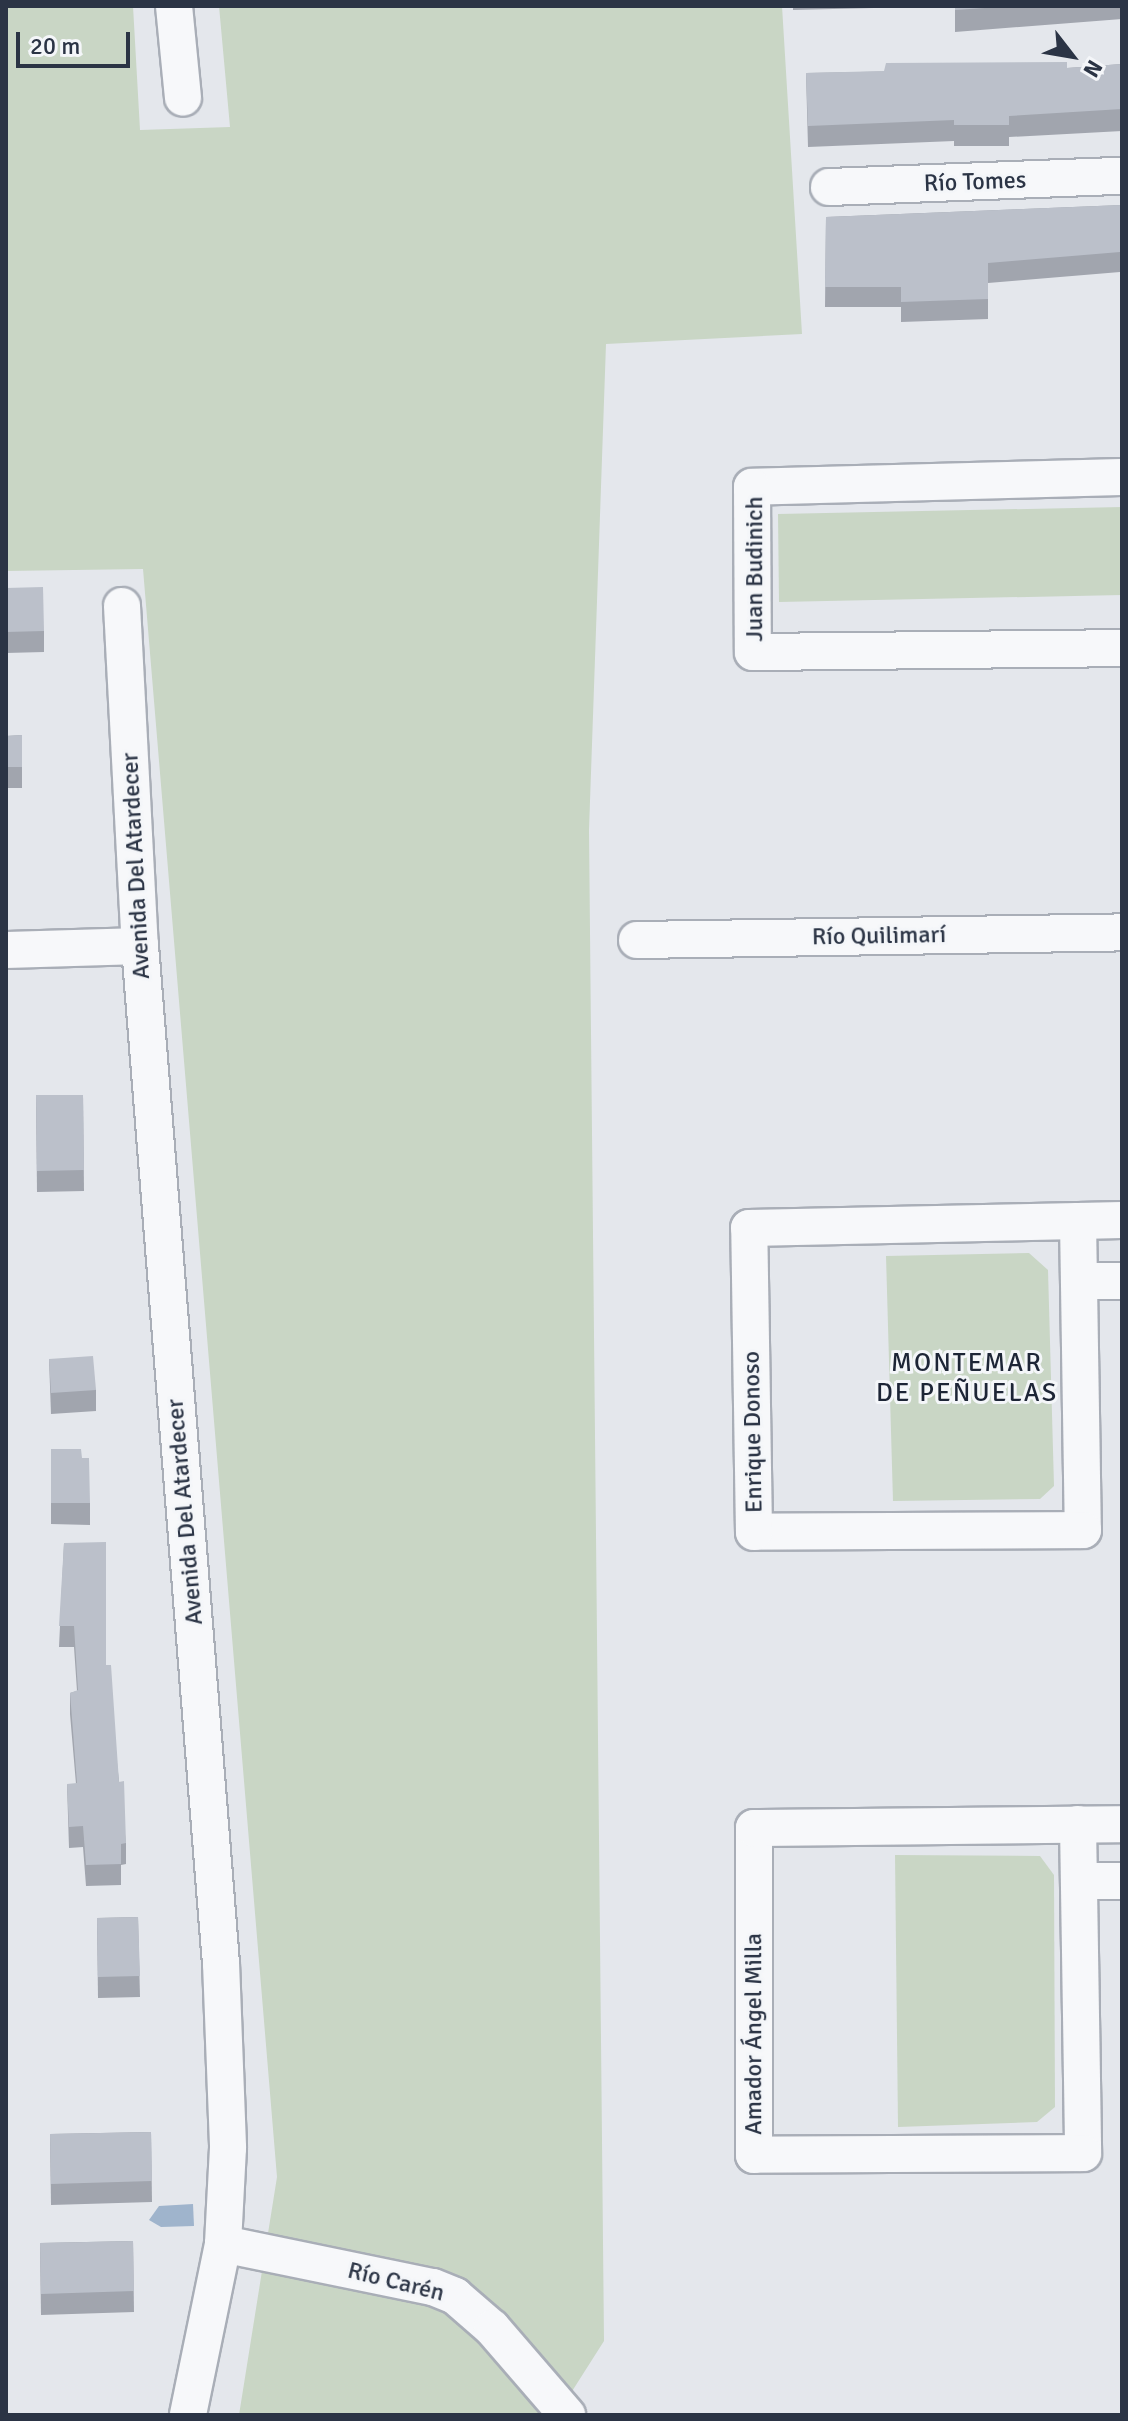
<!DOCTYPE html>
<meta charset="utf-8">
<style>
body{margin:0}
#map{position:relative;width:1128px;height:2421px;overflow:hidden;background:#e4e7ec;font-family:Signika,sans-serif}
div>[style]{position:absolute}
.green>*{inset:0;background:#c9d6c5}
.water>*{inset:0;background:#9fb4cc}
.roads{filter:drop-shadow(2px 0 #a9aeb7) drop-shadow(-2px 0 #a9aeb7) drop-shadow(0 2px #a9aeb7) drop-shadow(0 -2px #a9aeb7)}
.minor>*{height:36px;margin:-18px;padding:0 18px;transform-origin:18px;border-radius:18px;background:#f7f8fa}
.wall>*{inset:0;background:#a1a5ae}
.building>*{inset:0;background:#bbc0ca}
span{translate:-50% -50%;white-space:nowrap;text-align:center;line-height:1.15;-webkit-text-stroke:6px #f4f6f9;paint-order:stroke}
.street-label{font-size:24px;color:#2b3445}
.neighbourhood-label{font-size:26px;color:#1d2536;letter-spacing:2px}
.frame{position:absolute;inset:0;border:8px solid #2b3445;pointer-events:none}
.north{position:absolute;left:1032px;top:16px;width:80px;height:80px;-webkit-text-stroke:6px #f4f6f9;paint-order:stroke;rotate:121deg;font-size:22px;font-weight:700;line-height:32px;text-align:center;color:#2b3445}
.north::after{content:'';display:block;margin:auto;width:28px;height:36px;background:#2b3445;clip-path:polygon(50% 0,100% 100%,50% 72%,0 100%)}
.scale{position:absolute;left:16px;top:32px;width:114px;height:36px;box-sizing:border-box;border:4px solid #2b3445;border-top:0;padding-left:10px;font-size:24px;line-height:28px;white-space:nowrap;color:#2b3445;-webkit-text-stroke:6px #f4f6f9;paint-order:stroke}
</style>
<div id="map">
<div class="green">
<div style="clip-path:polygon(6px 6px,133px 6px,140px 130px,230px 127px,219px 6px,782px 6px,802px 334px,606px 344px,589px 830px,604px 2341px,569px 2396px,569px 2415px,239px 2415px,277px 2177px,143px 569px,6px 571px)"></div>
<div style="clip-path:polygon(1122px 507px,1122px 595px,779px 602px,778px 514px)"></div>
<div style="clip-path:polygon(1029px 1253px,1048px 1270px,1054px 1486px,1040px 1499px,893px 1501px,886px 1256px)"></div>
<div style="clip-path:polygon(895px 1855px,1040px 1856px,1054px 1875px,1055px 2107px,1037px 2122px,898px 2127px)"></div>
</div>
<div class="water">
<div style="clip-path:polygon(193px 2204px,194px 2226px,161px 2227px,149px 2220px,159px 2206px)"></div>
</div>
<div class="roads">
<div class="minor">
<div style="left:174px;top:6px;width:92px;rotate:84.4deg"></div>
<div style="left:829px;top:187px;width:293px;rotate:-2.2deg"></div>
<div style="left:1122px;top:477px;width:370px;rotate:178.5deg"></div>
<div style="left:752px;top:487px;width:165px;rotate:89.7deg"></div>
<div style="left:753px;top:652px;width:369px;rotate:-0.6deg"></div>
<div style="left:122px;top:606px;width:340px;rotate:87deg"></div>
<div style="left:140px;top:946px;width:1020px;rotate:85.45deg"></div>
<div style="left:221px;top:1963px;width:185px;rotate:87.8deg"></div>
<div style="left:228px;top:2148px;width:96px;rotate:93deg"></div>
<div style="left:223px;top:2244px;width:175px;rotate:101.6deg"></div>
<div style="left:637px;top:940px;width:485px;rotate:-0.9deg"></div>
<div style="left:6px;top:950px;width:134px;rotate:-1.7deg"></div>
<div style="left:1078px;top:1221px;width:309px;rotate:89.1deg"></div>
<div style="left:1083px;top:1530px;width:329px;rotate:179.7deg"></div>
<div style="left:754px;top:1532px;width:304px;rotate:-90.9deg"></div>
<div style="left:749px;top:1228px;width:329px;rotate:-1.2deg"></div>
<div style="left:1078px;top:1221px;width:44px;rotate:-1.3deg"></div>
<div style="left:1079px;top:1281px;width:43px"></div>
<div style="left:1078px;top:1824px;width:329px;rotate:89.1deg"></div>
<div style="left:1083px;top:2153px;width:329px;rotate:179.7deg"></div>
<div style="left:754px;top:2155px;width:327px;rotate:-90deg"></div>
<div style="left:754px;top:1828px;width:368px;rotate:-0.6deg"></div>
<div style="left:1080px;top:1881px;width:42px"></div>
<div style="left:223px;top:2244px;width:214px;rotate:11.6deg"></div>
<div style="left:433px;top:2287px;width:24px;rotate:22deg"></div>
<div style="left:455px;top:2296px;width:49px;rotate:40.9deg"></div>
<div style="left:492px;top:2328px;width:115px;rotate:49.2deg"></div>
</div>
</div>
<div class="wall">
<div style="clip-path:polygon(793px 6px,1122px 6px,1122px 19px,955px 32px,955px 6px,793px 10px)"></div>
<div style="clip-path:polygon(1122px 64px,1122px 131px,1009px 137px,1009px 146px,954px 146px,954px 141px,808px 147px,806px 73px,1067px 68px)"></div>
<div style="clip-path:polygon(1122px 205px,1122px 334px,1120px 334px,1120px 272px,988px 283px,988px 319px,901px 322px,901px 307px,825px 307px,826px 217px)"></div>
<div style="clip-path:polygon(6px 588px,44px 631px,44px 652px,6px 653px)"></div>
<div style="clip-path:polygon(22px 735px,22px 788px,6px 788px,6px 736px)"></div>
<div style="clip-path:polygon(36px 1095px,83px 1095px,84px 1191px,37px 1192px)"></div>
<div style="clip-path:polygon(49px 1359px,96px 1390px,96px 1411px,51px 1414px)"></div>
<div style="clip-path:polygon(51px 1449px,90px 1503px,90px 1525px,51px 1524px)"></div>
<div style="clip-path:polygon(64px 1543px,106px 1665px,126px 1843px,126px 1864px,121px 1865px,121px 1885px,86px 1886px,83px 1847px,69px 1848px,67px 1784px,76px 1784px,70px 1714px,70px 1693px,77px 1691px,74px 1647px,59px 1647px)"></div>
<div style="clip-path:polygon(138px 1917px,140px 1997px,98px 1998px,97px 1918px)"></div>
<div style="clip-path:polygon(151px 2132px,152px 2202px,51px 2205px,50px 2134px)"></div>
<div style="clip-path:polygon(133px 2241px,134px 2312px,41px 2315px,40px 2243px)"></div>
</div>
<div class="building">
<div style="clip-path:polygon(955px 6px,1014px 6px,955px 10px)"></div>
<div style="clip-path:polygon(1067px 62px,1067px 68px,1122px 64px,1122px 109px,1009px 116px,1009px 125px,954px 125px,954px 120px,808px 126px,806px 73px,884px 71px,886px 63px)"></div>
<div style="clip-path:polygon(1122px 205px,1122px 314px,1120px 314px,1120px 252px,988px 263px,988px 299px,901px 302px,901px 287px,825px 287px,826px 217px)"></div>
<div style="clip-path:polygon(43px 587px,44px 631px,6px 632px,6px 588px)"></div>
<div style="clip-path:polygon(22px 735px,22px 767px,6px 767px,6px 736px)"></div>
<div style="clip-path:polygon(36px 1095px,83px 1095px,84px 1170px,37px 1171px)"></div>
<div style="clip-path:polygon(93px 1356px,96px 1390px,51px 1393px,49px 1359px)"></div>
<div style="clip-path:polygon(51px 1449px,81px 1449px,82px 1458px,89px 1458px,90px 1503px,51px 1503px)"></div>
<div style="clip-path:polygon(106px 1542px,106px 1665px,111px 1665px,119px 1782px,124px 1781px,126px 1843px,121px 1844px,121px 1864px,86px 1865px,83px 1826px,69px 1827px,67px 1784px,77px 1783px,70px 1693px,78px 1690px,74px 1626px,59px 1626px,64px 1543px)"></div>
<div style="clip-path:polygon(138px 1917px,140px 1976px,98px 1977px,97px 1918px)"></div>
<div style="clip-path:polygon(151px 2132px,152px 2181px,51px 2184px,50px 2134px)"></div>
<div style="clip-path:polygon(133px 2241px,134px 2291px,41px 2294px,40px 2243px)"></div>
</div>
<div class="street-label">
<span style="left:975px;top:182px;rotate:-2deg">Río Tomes</span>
<span style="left:755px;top:569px;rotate:-90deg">Juan Budinich</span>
<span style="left:136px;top:866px;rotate:-93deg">Avenida Del Atardecer</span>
<span style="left:879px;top:936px;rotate:-1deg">Río Quilimarí</span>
<span style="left:753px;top:1432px;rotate:-91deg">Enrique Donoso</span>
<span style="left:185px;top:1512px;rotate:-95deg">Avenida Del Atardecer</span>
<span style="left:754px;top:2034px;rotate:-90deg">Amador Ángel Milla</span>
<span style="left:396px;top:2282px;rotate:14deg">Río Carén</span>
</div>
<div class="neighbourhood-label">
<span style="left:967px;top:1379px">MONTEMAR<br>DE PEÑUELAS</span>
</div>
<div class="frame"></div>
<div class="north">N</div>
<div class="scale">20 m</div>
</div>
